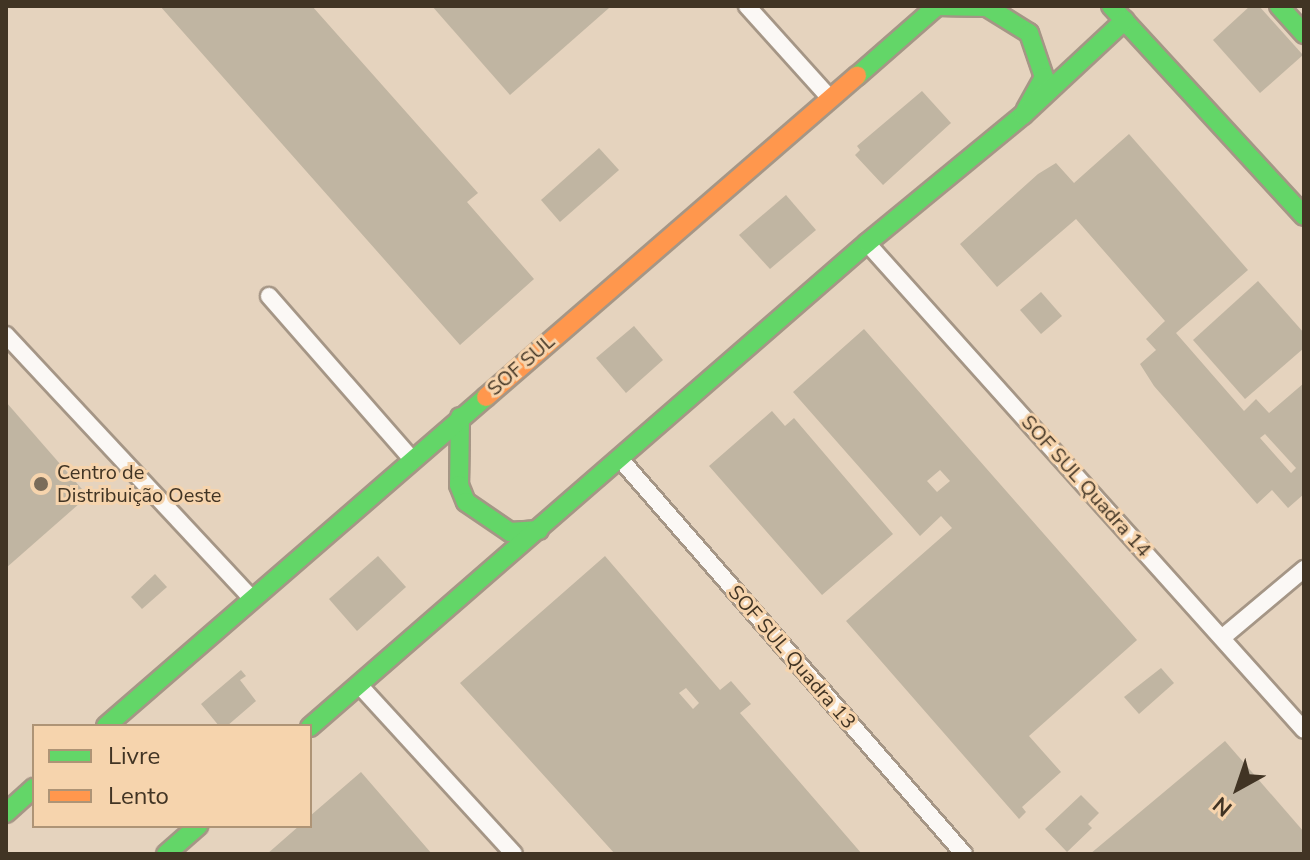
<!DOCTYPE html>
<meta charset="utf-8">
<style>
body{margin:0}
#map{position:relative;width:1310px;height:860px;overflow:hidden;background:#e5d3be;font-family:"Nunito Sans",sans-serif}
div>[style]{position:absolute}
.building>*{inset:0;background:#c0b5a2}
.roads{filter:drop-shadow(2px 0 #a59686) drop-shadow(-2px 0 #a59686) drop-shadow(0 2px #a59686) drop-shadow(0 -2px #a59686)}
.lane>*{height:16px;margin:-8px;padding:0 8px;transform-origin:8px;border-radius:8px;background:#fbf8f5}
.fast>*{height:18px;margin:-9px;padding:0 9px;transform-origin:9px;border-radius:9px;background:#63d668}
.slow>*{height:18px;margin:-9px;padding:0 9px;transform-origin:9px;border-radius:9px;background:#ff974d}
.dots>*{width:22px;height:22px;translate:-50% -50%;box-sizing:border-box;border:4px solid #f6d4ad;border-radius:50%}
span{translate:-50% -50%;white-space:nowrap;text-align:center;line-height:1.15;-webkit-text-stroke:6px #f6d4ad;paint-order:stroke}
.street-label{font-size:20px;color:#413424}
.poi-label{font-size:20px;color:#413424}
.left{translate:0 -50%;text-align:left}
.frame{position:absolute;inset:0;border:8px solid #413424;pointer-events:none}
.legend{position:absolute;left:32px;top:724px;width:280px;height:104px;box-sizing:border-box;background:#f6d4ad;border:2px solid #ae9476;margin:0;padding:10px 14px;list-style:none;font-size:24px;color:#413424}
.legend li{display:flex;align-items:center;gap:16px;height:40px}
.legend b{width:40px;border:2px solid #ae9476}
.north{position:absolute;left:1198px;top:748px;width:80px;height:80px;-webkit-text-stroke:6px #f6d4ad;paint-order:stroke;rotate:220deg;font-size:22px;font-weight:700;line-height:32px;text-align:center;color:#413424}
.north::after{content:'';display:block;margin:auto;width:28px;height:36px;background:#413424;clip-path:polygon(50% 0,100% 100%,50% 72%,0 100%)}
</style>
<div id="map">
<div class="building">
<div style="clip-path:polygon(160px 6px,312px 6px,478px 193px,467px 202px,534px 279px,460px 345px)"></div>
<div style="clip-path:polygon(432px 6px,607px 6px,609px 8px,510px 95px)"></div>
<div style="clip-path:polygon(1250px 6px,1259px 6px,1303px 55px,1260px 93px,1213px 40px)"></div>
<div style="clip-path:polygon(922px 91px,951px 123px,883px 185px,855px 155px,860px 150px,857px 146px)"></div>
<div style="clip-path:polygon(evenodd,1129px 134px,1248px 270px,1176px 333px,1244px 411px,1256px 399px,1269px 413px,1304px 383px,1304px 494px,1288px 508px,1272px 490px,1257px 504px,1154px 386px,1140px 364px,1156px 350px,1146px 339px,1165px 321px,1076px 219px,997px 287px,960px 244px,1038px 174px,1056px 163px,1074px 183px,1129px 134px,1265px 434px,1296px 468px,1291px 473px,1260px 438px,1265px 434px)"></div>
<div style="clip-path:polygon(599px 148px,619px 170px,560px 222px,541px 200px)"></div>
<div style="clip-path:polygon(786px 195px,816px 230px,770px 269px,739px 235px)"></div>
<div style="clip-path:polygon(1258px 281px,1304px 333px,1304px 348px,1245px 399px,1193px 340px)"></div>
<div style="clip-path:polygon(1041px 292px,1062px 316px,1041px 334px,1020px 310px)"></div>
<div style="clip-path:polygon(634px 326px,663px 360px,626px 393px,596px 358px)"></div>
<div style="clip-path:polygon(evenodd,864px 329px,1137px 640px,1029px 736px,1061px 772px,1022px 807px,1026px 812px,1019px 819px,846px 621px,952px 528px,941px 516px,920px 536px,793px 392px,864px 329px,940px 470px,950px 481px,937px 492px,927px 481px,940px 470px)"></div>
<div style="clip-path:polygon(6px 402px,88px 496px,6px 568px)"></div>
<div style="clip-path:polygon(772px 411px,785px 426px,794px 418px,893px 534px,822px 595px,709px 466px)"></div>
<div style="clip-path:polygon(378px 556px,406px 587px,357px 631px,329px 599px)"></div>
<div style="clip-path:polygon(evenodd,605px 556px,720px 690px,731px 681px,751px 704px,740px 713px,862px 854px,615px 854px,460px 683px,605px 556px,686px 688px,699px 703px,693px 709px,679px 693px,686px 688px)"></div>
<div style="clip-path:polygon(155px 574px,167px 587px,142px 609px,131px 597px)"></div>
<div style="clip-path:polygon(1161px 668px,1174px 683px,1139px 714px,1124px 697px)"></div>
<div style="clip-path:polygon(241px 670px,246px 676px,240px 680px,256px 701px,227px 726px,219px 726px,201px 704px)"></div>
<div style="clip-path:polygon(1225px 741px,1304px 832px,1304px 854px,1090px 854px)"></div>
<div style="clip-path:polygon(361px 772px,432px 854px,267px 854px,299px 826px,310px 826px,310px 816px)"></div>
<div style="clip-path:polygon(1081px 795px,1099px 813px,1088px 824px,1092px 828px,1067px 852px,1045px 829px)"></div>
</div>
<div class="roads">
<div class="lane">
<div style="left:747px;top:6px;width:122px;rotate:48deg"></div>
<div style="left:867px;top:243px;width:654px;rotate:48.1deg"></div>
<div style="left:269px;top:296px;width:215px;rotate:48.8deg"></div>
<div style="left:6px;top:335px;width:359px;rotate:47deg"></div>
<div style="left:621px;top:460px;width:522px;rotate:48.96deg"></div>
<div style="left:1223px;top:637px;width:106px;rotate:-40deg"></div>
<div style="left:361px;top:687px;width:226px;rotate:47.5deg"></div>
</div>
<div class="fast">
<div style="left:937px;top:6px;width:50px;rotate:1.1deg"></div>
<div style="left:987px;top:7px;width:49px;rotate:31.8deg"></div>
<div style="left:1029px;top:33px;width:46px;rotate:71.2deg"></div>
<div style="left:1044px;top:77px;width:38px;rotate:119deg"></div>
<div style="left:1111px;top:6px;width:285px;rotate:47.4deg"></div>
<div style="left:1279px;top:6px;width:38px;rotate:48deg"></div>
<div style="left:857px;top:76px;width:106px;rotate:-41.2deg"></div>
<div style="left:460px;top:417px;width:68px;rotate:90.8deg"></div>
<div style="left:459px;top:485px;width:18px;rotate:68deg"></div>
<div style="left:466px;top:502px;width:53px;rotate:34.3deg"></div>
<div style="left:510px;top:532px;width:29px;rotate:-4deg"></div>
<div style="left:106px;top:726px;width:503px;rotate:-40.89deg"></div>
<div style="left:310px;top:727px;width:738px;rotate:-40.99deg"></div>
<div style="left:867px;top:243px;width:202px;rotate:-39.4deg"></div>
<div style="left:1023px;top:115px;width:139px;rotate:-43deg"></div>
<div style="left:6px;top:813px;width:38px;rotate:-42deg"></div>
<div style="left:166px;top:854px;width:43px;rotate:-41.2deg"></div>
</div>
<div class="slow">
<div style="left:486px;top:397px;width:491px;rotate:-40.9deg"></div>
</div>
</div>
<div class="dots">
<div style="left:41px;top:484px;background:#7a6c5a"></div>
</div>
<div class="street-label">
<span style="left:521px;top:365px;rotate:-41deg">SOF SUL</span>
<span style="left:1086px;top:486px;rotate:48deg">SOF SUL Quadra 14</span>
<span style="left:792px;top:657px;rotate:49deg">SOF SUL Quadra 13</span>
</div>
<div class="poi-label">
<span class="left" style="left:57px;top:484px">Centro de<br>Distribuição Oeste</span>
</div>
<div class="frame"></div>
<ul class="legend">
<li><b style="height:10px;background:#63d668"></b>Livre</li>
<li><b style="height:10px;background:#ff974d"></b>Lento</li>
</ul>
<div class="north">N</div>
</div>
